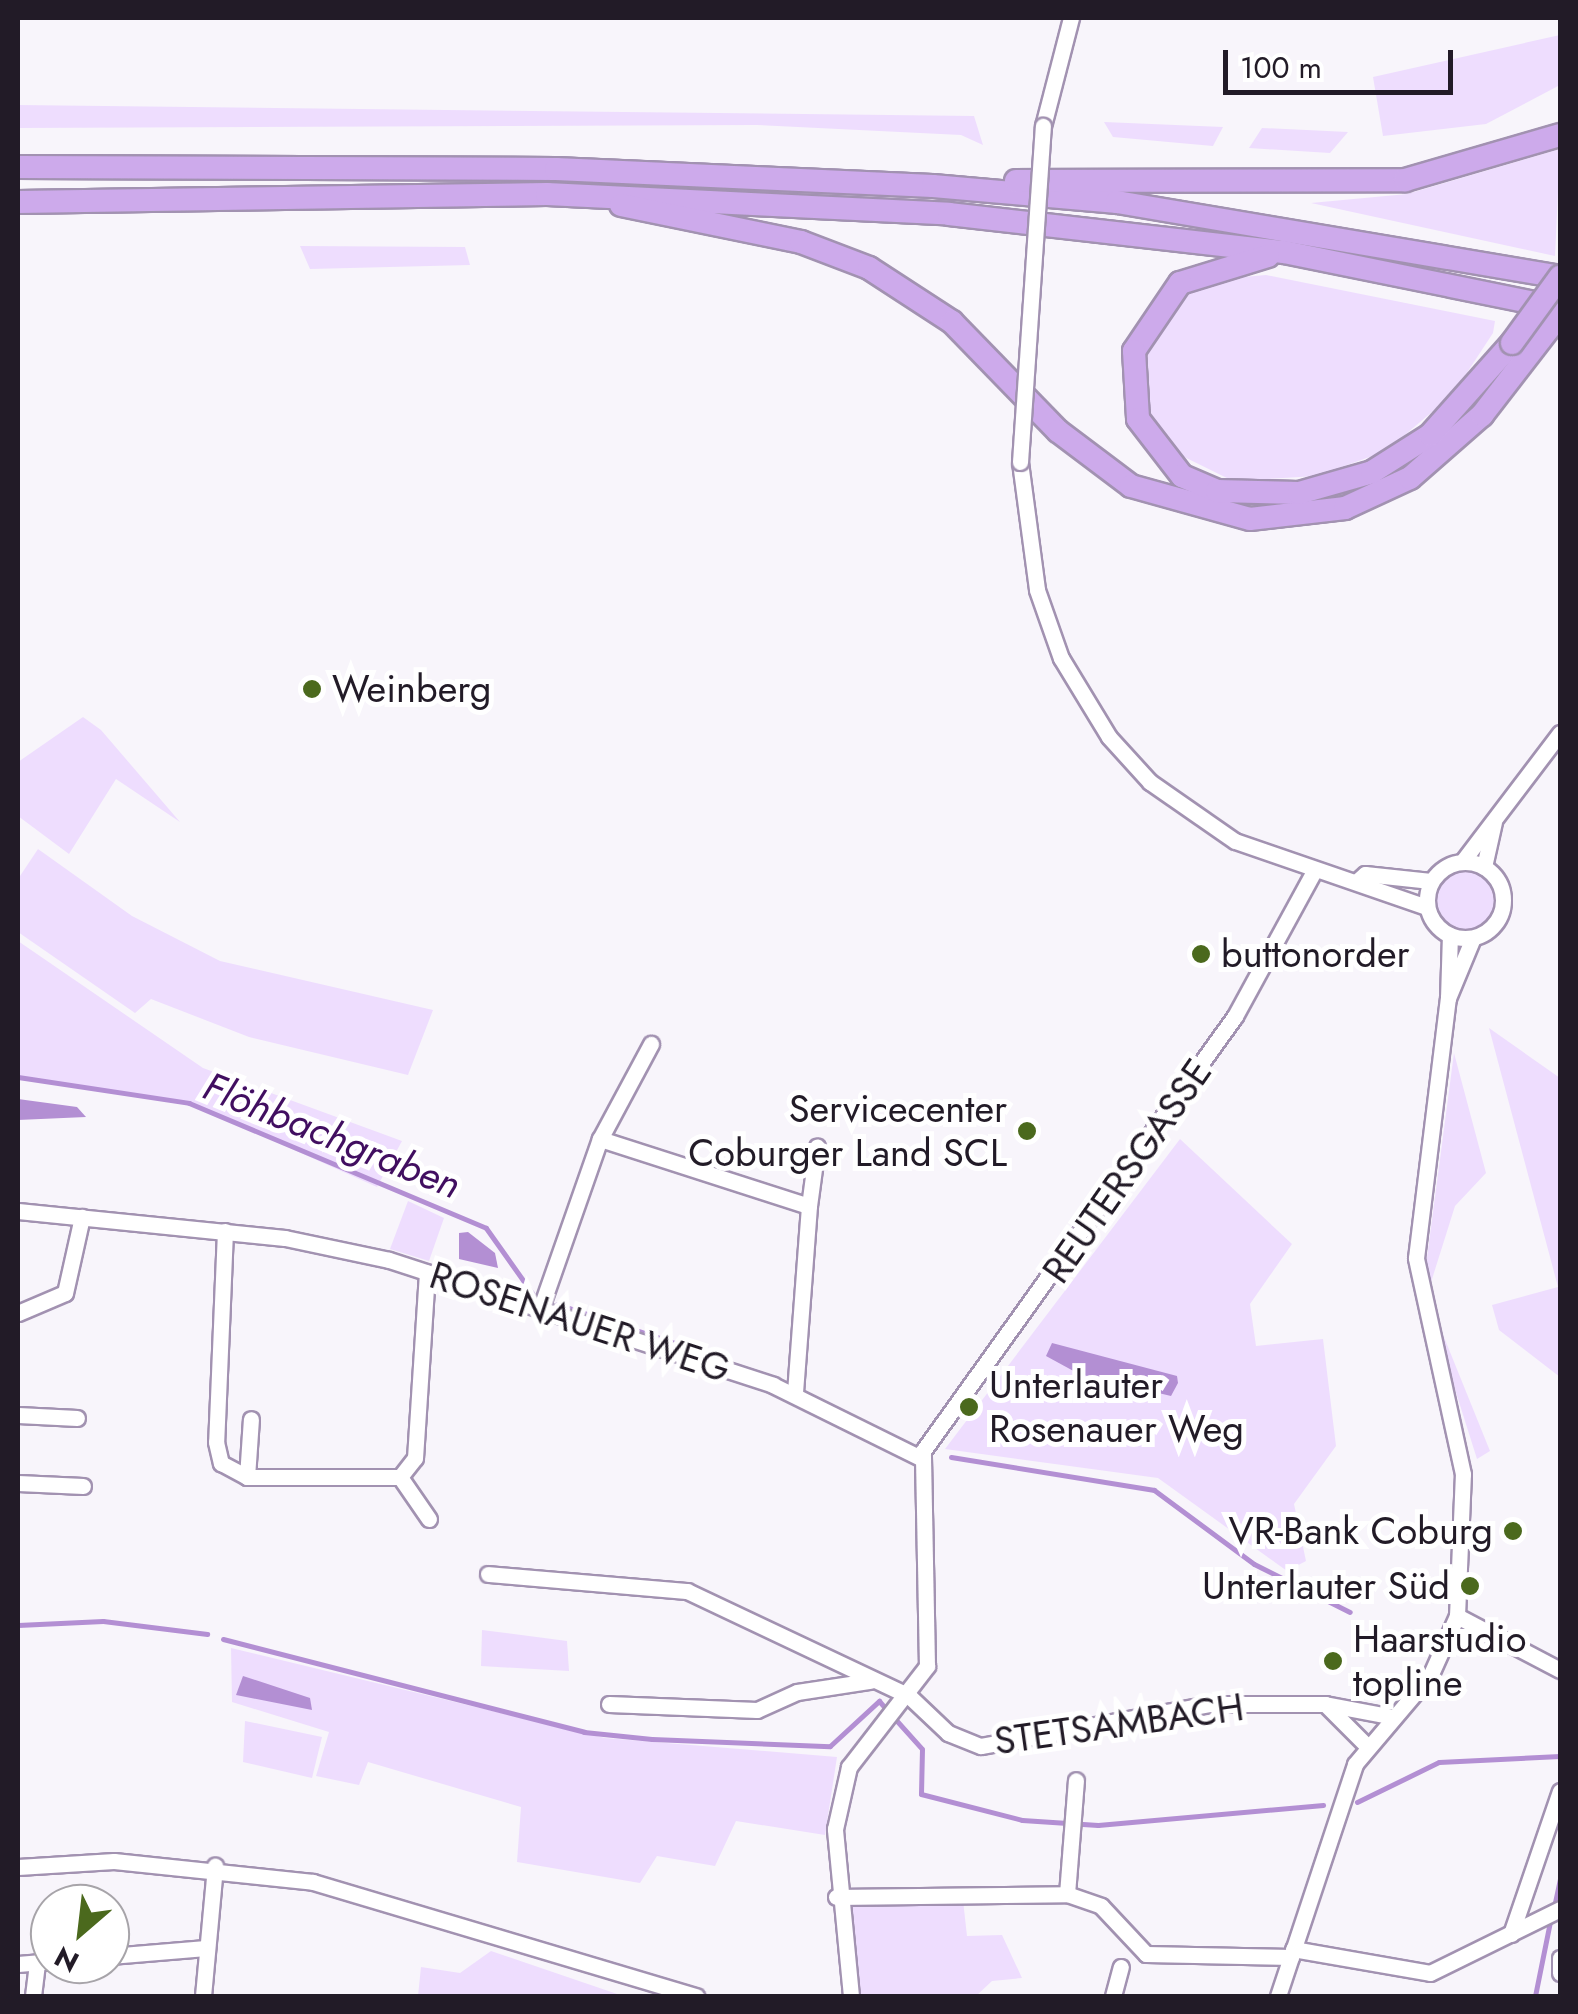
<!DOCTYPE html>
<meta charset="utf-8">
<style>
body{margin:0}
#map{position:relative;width:1578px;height:2014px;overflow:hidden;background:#f8f5fb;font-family:Jost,sans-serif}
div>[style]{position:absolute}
.green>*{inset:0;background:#eeddfe}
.round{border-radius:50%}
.water>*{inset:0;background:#b38fd3}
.stream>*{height:5px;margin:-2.5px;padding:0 2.5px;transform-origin:2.5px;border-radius:2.5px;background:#b38fd3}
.roads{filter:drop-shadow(2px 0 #a292b1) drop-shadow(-2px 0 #a292b1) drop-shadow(0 2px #a292b1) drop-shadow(0 -2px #a292b1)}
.minor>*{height:15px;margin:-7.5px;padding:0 7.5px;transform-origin:7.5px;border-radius:7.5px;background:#fff}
.minor>.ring{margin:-7.5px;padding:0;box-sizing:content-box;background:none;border:15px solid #fff;border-radius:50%}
.highway>*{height:22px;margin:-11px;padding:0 11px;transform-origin:11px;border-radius:11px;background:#cdaaeb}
.bridges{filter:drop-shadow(2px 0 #a292b1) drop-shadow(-2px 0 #a292b1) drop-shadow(0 2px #a292b1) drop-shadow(0 -2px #a292b1)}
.minor-bridge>*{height:15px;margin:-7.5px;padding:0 7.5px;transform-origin:7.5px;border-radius:7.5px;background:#fff}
.highway-bridge>*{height:22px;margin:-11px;padding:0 11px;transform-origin:11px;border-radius:11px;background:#cdaaeb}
.dots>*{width:28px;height:28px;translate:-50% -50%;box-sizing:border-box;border:5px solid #fff;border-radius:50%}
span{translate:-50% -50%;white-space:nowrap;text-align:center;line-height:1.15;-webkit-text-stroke:10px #fff;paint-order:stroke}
.poi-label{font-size:38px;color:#221b27}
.left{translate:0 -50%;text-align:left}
.right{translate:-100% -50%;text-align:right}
.street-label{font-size:38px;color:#221b27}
.water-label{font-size:40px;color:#410e60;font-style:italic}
.frame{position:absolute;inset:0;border:20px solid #221b27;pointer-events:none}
.north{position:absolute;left:30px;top:1884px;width:100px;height:100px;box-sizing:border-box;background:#fff;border:2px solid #a7a4a9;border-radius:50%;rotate:208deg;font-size:28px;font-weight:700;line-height:40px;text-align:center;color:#221b27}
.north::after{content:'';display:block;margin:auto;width:35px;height:45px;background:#4b691d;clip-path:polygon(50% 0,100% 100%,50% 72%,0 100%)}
.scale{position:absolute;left:1223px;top:50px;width:230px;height:45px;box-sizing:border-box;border:5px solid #221b27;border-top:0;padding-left:12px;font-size:30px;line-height:35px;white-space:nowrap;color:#221b27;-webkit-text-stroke:8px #fff;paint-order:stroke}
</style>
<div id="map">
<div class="green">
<div style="clip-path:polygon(1560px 35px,1560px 85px,1486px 124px,1383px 136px,1373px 77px)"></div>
<div style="clip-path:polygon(18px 105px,974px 116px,983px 145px,961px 135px,757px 125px,18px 128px)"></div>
<div style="clip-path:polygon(1104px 122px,1223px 127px,1213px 146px,1113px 137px)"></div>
<div style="clip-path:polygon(1262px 128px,1348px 132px,1330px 153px,1249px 148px)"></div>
<div style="clip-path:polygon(1560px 149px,1555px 256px,1311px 203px,1407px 194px)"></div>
<div style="clip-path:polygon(300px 246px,465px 247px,470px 265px,310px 269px)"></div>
<div style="clip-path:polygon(1266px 275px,1495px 321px,1493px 333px,1453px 394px,1386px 451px,1317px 476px,1233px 481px,1168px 449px,1136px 387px,1145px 342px,1164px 310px,1210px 280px)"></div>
<div style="clip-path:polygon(83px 717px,101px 730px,180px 822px,116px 779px,69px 854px,18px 816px,18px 762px)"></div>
<div style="clip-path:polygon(38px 849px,132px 916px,220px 961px,433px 1010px,408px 1075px,249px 1037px,151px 999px,135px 1013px,18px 932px,18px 879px)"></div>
<div class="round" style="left:1436px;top:870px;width:60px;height:60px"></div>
<div style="clip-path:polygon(18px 941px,203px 1068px,402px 1141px,377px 1187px,189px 1103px,18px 1077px)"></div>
<div style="clip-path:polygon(1489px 1028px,1560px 1078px,1560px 1377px,1499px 1330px,1492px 1305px,1558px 1287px)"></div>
<div style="clip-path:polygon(1454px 1053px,1486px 1173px,1455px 1206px,1427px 1295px,1490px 1451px,1477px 1459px,1423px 1288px)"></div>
<div style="clip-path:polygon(1180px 1139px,1292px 1244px,1250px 1304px,1256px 1346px,1323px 1339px,1336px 1446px,1294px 1504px,1306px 1561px,1287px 1571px,1158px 1478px,945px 1449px)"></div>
<div style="clip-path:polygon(408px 1201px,444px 1218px,429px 1261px,390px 1249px)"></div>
<div style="clip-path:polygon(482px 1630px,567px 1641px,569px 1671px,481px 1666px)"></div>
<div style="clip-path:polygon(231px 1648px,605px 1738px,837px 1757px,825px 1835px,736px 1821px,715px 1866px,657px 1856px,640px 1883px,517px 1862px,521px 1807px,368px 1762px,359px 1785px,316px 1776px,329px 1732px,232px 1702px)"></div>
<div style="clip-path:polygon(245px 1721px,322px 1737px,312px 1778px,243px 1762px)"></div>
<div style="clip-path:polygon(963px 1900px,967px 1936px,1002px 1935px,1022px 1978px,992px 1981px,976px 1996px,861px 1996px,849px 1904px)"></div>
<div style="clip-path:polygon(491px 1951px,623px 1996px,418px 1996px,421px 1967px,460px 1973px)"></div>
</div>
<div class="water">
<div style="clip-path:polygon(18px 1099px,77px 1107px,86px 1117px,18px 1120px)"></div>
<div style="clip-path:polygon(468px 1232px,495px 1253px,498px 1268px,459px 1259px,459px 1233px)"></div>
<div style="clip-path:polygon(1052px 1343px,1177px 1376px,1178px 1383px,1171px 1396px,1079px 1374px,1046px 1356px)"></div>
<div style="clip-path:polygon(243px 1676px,310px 1698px,312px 1710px,236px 1695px)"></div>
</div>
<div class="stream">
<div style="left:18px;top:1077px;width:173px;rotate:8.6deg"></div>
<div style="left:189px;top:1103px;width:322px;rotate:22.8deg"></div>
<div style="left:486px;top:1228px;width:80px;rotate:54.7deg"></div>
<div style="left:557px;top:1304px;width:127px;rotate:18.3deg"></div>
<div style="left:951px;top:1457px;width:206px;rotate:9.2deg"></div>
<div style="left:1154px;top:1490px;width:124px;rotate:36.5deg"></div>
<div style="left:1254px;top:1564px;width:107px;rotate:26.6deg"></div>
<div style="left:18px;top:1625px;width:85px;rotate:-2.7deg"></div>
<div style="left:103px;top:1621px;width:105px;rotate:7.1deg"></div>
<div style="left:223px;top:1639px;width:373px;rotate:14.4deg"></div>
<div style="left:584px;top:1732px;width:68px;rotate:5.9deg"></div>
<div style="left:652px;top:1739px;width:178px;rotate:2.3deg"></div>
<div style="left:830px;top:1746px;width:67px;rotate:-42.6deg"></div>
<div style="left:879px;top:1701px;width:64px;rotate:48.1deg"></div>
<div style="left:922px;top:1749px;width:45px;rotate:91.3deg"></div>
<div style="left:921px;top:1794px;width:104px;rotate:14.4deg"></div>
<div style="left:1022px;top:1820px;width:76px;rotate:3.8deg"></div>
<div style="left:1098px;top:1825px;width:226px;rotate:-5.1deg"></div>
<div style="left:1357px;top:1802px;width:91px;rotate:-26deg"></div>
<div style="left:1439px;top:1762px;width:121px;rotate:-2.8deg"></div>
<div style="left:1554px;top:1907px;width:29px;rotate:-78deg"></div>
<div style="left:1535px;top:1996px;width:81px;rotate:-78.6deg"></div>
</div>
<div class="roads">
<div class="minor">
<div style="left:1043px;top:126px;width:112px;rotate:-75.5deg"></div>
<div style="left:1020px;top:462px;width:129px;rotate:82.4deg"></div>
<div style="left:1037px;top:590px;width:72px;rotate:70.6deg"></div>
<div style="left:1061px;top:658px;width:92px;rotate:58.7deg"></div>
<div style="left:1109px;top:737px;width:61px;rotate:47.7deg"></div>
<div style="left:1150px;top:782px;width:103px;rotate:34.8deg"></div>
<div style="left:1235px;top:841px;width:203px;rotate:19deg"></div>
<div class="ring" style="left:1427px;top:862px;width:61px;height:61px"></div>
<div style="left:1462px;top:862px;width:162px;rotate:-52.8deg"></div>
<div style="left:1484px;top:867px;width:46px;rotate:-77.5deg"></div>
<div style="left:1356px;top:882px;width:12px;rotate:-42deg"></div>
<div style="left:1365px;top:874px;width:66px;rotate:6.1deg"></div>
<div style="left:1448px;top:998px;width:63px;rotate:-88.2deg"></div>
<div style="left:600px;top:1139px;width:219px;rotate:17.8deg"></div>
<div style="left:809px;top:1206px;width:189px;rotate:94.3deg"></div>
<div style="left:809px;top:1206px;width:60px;rotate:-82.3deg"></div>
<div style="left:18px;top:1211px;width:268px;rotate:5.8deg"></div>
<div style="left:285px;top:1238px;width:106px;rotate:11.9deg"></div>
<div style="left:389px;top:1260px;width:404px;rotate:18deg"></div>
<div style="left:773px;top:1385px;width:165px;rotate:26.3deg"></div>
<div style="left:225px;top:1231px;width:211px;rotate:92.4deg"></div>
<div style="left:216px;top:1442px;width:22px;rotate:77deg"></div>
<div style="left:221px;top:1463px;width:30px;rotate:28deg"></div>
<div style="left:247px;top:1477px;width:153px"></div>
<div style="left:400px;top:1477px;width:24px;rotate:-52deg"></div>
<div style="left:415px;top:1458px;width:186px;rotate:-86.3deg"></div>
<div style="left:540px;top:1310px;width:181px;rotate:-70.7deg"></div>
<div style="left:600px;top:1139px;width:108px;rotate:-61.8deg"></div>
<div style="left:18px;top:1313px;width:51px;rotate:-23.1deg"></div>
<div style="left:65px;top:1293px;width:78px;rotate:-77.4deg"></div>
<div style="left:18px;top:1415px;width:59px;rotate:2.9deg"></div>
<div style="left:247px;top:1477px;width:58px;rotate:-86.1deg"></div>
<div style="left:400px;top:1477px;width:51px;rotate:55.4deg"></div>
<div style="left:18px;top:1483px;width:65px;rotate:2.6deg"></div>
<div style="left:488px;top:1574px;width:200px;rotate:4.9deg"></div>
<div style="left:687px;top:1591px;width:246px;rotate:25.3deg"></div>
<div style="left:909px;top:1696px;width:54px;rotate:43.5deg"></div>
<div style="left:948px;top:1733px;width:35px;rotate:22deg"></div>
<div style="left:981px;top:1746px;width:232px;rotate:-10.4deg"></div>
<div style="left:1209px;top:1704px;width:116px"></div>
<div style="left:1325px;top:1704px;width:70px;rotate:10.7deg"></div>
<div style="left:1457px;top:1616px;width:116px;rotate:27.7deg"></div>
<div style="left:609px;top:1704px;width:148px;rotate:2.3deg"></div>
<div style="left:757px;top:1710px;width:44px;rotate:-24.2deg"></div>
<div style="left:797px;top:1692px;width:74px;rotate:-8.6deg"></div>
<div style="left:1325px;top:1704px;width:59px;rotate:45deg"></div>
<div style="left:18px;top:1867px;width:96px;rotate:-3.6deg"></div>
<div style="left:114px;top:1861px;width:200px;rotate:6deg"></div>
<div style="left:313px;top:1882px;width:400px;rotate:16.6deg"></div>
<div style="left:1067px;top:1894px;width:114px;rotate:-85.5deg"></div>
<div style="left:836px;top:1897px;width:231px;rotate:-0.7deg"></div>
<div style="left:1067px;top:1894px;width:36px;rotate:19deg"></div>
<div style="left:1101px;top:1906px;width:66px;rotate:46.8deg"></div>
<div style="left:1146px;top:1954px;width:145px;rotate:1.2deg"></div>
<div style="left:1511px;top:1934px;width:151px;rotate:-71.1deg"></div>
<div style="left:1293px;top:1949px;width:139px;rotate:9.9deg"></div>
<div style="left:1430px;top:1973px;width:145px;rotate:-26.2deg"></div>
<div style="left:110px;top:1956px;width:96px;rotate:-4.8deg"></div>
<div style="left:1560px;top:1958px;width:15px;rotate:90deg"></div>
<div style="left:18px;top:1964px;width:32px;rotate:-5deg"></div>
<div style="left:33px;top:1996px;width:34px;rotate:-83deg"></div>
<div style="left:203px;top:1996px;width:131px;rotate:-84.7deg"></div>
<div style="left:851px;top:1996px;width:168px;rotate:-95.5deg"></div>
<div style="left:835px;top:1829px;width:64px;rotate:-77.3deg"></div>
<div style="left:849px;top:1767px;width:128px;rotate:-52.3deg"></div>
<div style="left:927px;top:1666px;width:215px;rotate:-91.1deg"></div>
<div style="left:923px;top:1451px;width:535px;rotate:-54.35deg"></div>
<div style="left:1235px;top:1016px;width:165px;rotate:-61.4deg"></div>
<div style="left:1113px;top:1996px;width:30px;rotate:-75deg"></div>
<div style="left:1278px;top:1996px;width:244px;rotate:-71.6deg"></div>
<div style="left:1355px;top:1764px;width:118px;rotate:-49.8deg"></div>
<div style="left:1431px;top:1674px;width:64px;rotate:-65.9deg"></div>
<div style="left:1457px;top:1616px;width:142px;rotate:-87.6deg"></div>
<div style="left:1463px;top:1474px;width:221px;rotate:-102.3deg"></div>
<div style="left:1416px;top:1258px;width:262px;rotate:-83deg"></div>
<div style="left:1448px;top:998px;width:65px;rotate:-67.4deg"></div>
</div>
<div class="highway">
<div style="left:18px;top:167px;width:538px;rotate:0.21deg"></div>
<div style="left:556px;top:169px;width:377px;rotate:2.6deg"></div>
<div style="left:933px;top:186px;width:185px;rotate:5deg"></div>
<div style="left:1117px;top:202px;width:449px;rotate:9.6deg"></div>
<div style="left:1016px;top:181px;width:389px;rotate:-0.1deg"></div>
<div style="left:1405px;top:180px;width:161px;rotate:-16.2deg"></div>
<div style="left:18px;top:202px;width:529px;rotate:-0.87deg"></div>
<div style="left:547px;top:194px;width:402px;rotate:2.8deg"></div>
<div style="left:949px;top:214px;width:337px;rotate:6.5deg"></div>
<div style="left:1284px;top:252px;width:282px;rotate:11.5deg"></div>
<div style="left:621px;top:205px;width:184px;rotate:11.6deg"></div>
<div style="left:801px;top:242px;width:73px;rotate:20.9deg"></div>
<div style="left:869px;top:268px;width:99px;rotate:33deg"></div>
<div style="left:952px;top:322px;width:152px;rotate:45.8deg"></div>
<div style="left:1058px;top:431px;width:91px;rotate:37deg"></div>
<div style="left:1131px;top:486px;width:123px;rotate:15.5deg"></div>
<div style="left:1250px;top:519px;width:96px;rotate:-6.6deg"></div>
<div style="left:1345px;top:508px;width:72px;rotate:-24.8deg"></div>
<div style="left:1410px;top:478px;width:96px;rotate:-41.2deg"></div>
<div style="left:1482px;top:415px;width:128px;rotate:-52.3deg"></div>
<div style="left:1268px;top:256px;width:92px;rotate:162.9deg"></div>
<div style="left:1180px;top:283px;width:82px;rotate:124.1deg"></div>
<div style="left:1134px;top:351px;width:68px;rotate:86.6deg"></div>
<div style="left:1138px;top:419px;width:72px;rotate:52.3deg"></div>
<div style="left:1182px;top:476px;width:38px;rotate:23deg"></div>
<div style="left:1217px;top:491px;width:82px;rotate:1.4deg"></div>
<div style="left:1299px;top:493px;width:76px;rotate:-16deg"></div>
<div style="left:1372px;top:472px;width:69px;rotate:-32.5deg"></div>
<div style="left:1430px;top:435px;width:123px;rotate:-48.3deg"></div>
</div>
</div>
<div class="bridges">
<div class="minor-bridge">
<div style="left:1020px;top:462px;width:337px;rotate:-86.1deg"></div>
</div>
<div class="highway-bridge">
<div style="left:1512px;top:343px;width:82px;rotate:-54deg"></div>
</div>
</div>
<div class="dots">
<div style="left:312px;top:689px;background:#4b691d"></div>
<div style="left:1201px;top:954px;background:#4b691d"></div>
<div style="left:1027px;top:1131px;background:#4b691d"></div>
<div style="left:969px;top:1407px;background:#4b691d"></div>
<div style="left:1513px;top:1531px;background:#4b691d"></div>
<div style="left:1470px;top:1586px;background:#4b691d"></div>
<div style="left:1333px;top:1661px;background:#4b691d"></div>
</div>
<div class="poi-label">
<span class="left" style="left:332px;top:689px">Weinberg</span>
<span class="left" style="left:1221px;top:954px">buttonorder</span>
<span class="right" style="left:1007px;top:1131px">Servicecenter<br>Coburger Land SCL</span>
<span class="left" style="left:989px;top:1407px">Unterlauter<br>Rosenauer Weg</span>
<span class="right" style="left:1493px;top:1531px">VR-Bank Coburg</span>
<span class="right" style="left:1450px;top:1586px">Unterlauter Süd</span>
<span class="left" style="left:1353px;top:1661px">Haarstudio<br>topline</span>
</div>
<div class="street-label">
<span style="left:1127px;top:1171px;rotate:-55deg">REUTERSGASSE</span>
<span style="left:580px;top:1322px;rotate:18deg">ROSENAUER WEG</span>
<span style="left:1119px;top:1724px;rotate:-8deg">STETSAMBACH</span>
</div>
<div class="water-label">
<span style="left:332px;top:1135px;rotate:22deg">Flöhbachgraben</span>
</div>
<div class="frame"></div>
<div class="north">N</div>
<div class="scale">100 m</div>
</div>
